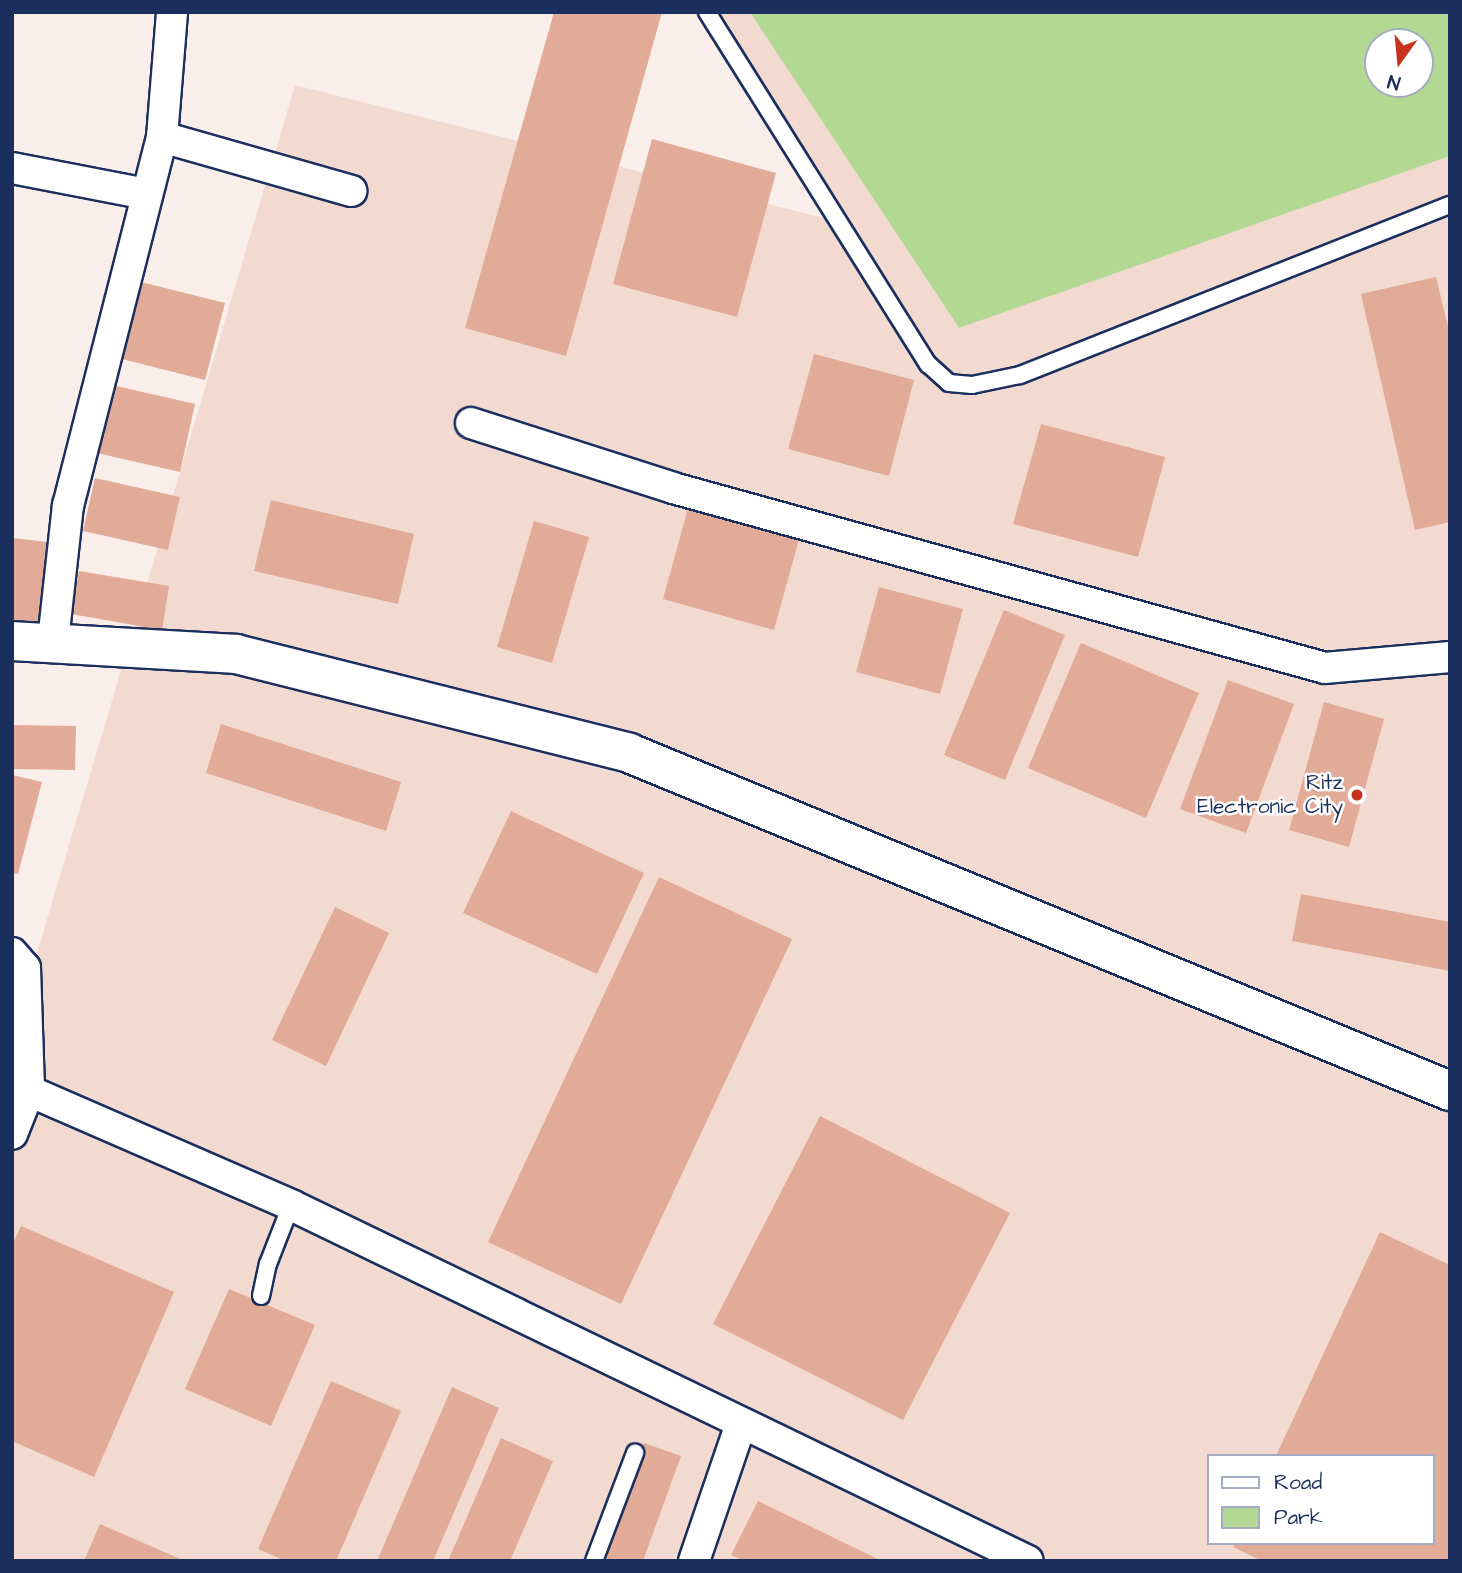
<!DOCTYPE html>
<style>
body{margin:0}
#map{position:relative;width:1462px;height:1573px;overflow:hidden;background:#f9eeea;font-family:"Architects Daughter",sans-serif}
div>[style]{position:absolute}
.built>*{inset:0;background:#f2dad1}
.green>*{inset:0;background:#b3d894}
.building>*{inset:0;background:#e1ab97}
.roads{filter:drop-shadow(2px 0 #1b2f5e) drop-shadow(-2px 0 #1b2f5e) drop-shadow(0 2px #1b2f5e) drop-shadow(0 -2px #1b2f5e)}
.service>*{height:16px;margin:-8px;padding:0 8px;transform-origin:8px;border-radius:8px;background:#fff}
.minor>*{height:30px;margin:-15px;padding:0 15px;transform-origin:15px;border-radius:15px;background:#fff}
.tertiary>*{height:38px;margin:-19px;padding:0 19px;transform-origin:19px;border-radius:19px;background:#fff}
.dots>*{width:19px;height:19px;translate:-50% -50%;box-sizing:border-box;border:4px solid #fff;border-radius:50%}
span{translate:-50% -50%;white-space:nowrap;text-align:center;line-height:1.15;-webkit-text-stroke:5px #fff;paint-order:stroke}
.poi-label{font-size:21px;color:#1b2f5e}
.right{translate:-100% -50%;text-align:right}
.frame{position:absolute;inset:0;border:14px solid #1b2f5e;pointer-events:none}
.legend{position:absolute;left:1207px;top:1454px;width:228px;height:91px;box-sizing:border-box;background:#fff;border:2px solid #a4acbf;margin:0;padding:9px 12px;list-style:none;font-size:21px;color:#1b2f5e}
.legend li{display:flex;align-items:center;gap:14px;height:35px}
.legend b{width:35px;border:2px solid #a4acbf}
.north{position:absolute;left:1364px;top:28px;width:70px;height:70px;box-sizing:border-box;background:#fff;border:2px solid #a4acbf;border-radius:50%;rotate:195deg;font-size:19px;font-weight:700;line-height:28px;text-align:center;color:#1b2f5e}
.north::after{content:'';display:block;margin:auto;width:24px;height:32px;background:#c8321e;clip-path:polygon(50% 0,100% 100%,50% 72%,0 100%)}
</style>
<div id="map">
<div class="built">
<div style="clip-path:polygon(evenodd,719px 12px,1450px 12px,1450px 1561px,12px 1561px,12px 1037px,295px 85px,824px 218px,719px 12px,1378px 42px,1420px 42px,1420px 84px,1378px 84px,1378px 42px,719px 12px,1208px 1456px,1432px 1456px,1432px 1543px,1208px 1543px,1208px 1456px)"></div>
</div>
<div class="green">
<div style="clip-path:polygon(evenodd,750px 12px,1450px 12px,1450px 156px,959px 328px,750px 12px,1378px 42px,1420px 42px,1420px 84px,1378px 84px,1378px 42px)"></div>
</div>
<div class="building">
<div style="clip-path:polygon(554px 12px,662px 12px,566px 356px,465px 328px)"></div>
<div style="clip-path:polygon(652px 139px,776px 173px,737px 317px,613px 284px)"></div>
<div style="clip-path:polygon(1436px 277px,1450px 335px,1450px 522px,1415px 530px,1361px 294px)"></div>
<div style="clip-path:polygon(133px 280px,225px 303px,205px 380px,114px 357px)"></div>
<div style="clip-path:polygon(814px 354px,914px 380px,889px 476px,788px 449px)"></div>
<div style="clip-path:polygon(112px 385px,195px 404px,180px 472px,97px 453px)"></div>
<div style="clip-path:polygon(1041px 424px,1165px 457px,1138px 557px,1013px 524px)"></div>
<div style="clip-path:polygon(95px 478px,180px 497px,168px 550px,83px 531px)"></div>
<div style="clip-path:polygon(271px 500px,414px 534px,398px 604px,254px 571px)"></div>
<div style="clip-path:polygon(690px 501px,801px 532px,774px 630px,663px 599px)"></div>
<div style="clip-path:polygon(534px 521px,589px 537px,552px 663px,497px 647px)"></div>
<div style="clip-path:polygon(12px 538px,48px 542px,39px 628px,12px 625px)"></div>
<div style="clip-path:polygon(79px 571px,169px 586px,162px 630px,71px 614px)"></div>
<div style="clip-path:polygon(879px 587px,963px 609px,940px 694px,856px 672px)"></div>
<div style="clip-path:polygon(1004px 610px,1065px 635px,1005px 780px,944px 755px)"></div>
<div style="clip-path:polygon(1081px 643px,1199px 693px,1146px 818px,1028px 768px)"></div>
<div style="clip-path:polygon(1228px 680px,1294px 704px,1246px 833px,1180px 809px)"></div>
<div style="clip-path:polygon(1324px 702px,1384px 719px,1349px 847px,1289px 830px)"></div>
<div style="clip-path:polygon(221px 724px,401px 782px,386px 831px,206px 773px)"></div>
<div style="clip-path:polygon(12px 725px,76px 726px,75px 770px,12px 769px)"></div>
<div style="clip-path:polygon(12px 775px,42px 782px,18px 874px,12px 873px)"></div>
<div style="clip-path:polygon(511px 811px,644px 873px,597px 974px,463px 913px)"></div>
<div style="clip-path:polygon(659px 877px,792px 939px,621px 1304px,488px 1242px)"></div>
<div style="clip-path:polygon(1301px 894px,1450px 922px,1450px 971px,1292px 941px)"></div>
<div style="clip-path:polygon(335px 907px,389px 933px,326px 1066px,272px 1040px)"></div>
<div style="clip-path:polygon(820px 1116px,1010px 1213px,903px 1420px,713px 1324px)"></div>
<div style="clip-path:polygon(21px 1226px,174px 1292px,94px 1477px,12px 1441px,12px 1246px)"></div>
<div style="clip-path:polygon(1380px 1232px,1450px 1265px,1450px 1561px,1262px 1561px,1233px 1547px,1235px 1543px,1432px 1543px,1432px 1456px,1276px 1456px)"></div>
<div style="clip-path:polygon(229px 1289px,315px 1325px,271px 1426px,185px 1389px)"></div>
<div style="clip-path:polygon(331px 1381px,401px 1411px,336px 1561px,286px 1561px,258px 1549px)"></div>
<div style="clip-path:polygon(452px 1387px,499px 1408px,433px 1561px,377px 1561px)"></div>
<div style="clip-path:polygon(501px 1438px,553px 1461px,510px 1561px,448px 1561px)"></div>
<div style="clip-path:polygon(644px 1443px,681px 1456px,643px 1561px,601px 1561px)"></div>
<div style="clip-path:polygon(758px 1501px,882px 1561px,744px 1561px,731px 1555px)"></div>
<div style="clip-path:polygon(100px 1524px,185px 1561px,84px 1561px)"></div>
</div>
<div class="roads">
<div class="service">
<div style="left:707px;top:12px;width:416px;rotate:57.9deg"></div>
<div style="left:928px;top:364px;width:28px;rotate:42deg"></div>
<div style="left:949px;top:383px;width:23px;rotate:5deg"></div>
<div style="left:972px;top:385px;width:49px;rotate:-11.8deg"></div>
<div style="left:1020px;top:375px;width:462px;rotate:-21.6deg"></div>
<div style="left:261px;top:1296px;width:33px;rotate:-78deg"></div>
<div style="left:268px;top:1264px;width:63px;rotate:-68.7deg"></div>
<div style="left:594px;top:1561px;width:116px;rotate:-69.2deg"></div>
</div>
<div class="minor">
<div style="left:162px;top:137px;width:197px;rotate:15.9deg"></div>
<div style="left:12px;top:168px;width:137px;rotate:10.9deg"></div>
<div style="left:471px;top:423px;width:212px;rotate:17.8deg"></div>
<div style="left:673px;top:488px;width:676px;rotate:15.43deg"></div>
<div style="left:1325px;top:668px;width:125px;rotate:-5deg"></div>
<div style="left:53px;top:641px;width:136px;rotate:-83.7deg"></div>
<div style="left:68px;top:506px;width:381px;rotate:-75.7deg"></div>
<div style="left:162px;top:137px;width:125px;rotate:-85.4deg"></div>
<div style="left:12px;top:953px;width:20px;rotate:49deg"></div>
<div style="left:25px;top:968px;width:123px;rotate:88.1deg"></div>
<div style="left:29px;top:1091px;width:46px;rotate:111.6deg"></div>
<div style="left:29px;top:1091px;width:286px;rotate:23.5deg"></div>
<div style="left:291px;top:1205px;width:818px;rotate:25.78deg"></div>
<div style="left:694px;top:1561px;width:145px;rotate:-71.1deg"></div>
</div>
<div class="tertiary">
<div style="left:12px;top:641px;width:224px;rotate:3.3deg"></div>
<div style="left:236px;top:654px;width:405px;rotate:14.1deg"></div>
<div style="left:629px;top:753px;width:888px;rotate:22.38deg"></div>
</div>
</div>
<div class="dots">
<div style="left:1357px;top:795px;background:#c8321e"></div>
</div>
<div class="poi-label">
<span class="right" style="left:1343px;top:795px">Ritz<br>Electronic City</span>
</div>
<div class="frame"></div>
<ul class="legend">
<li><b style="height:9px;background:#fff"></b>Road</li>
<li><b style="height:19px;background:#b3d894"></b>Park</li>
</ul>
<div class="north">N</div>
</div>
